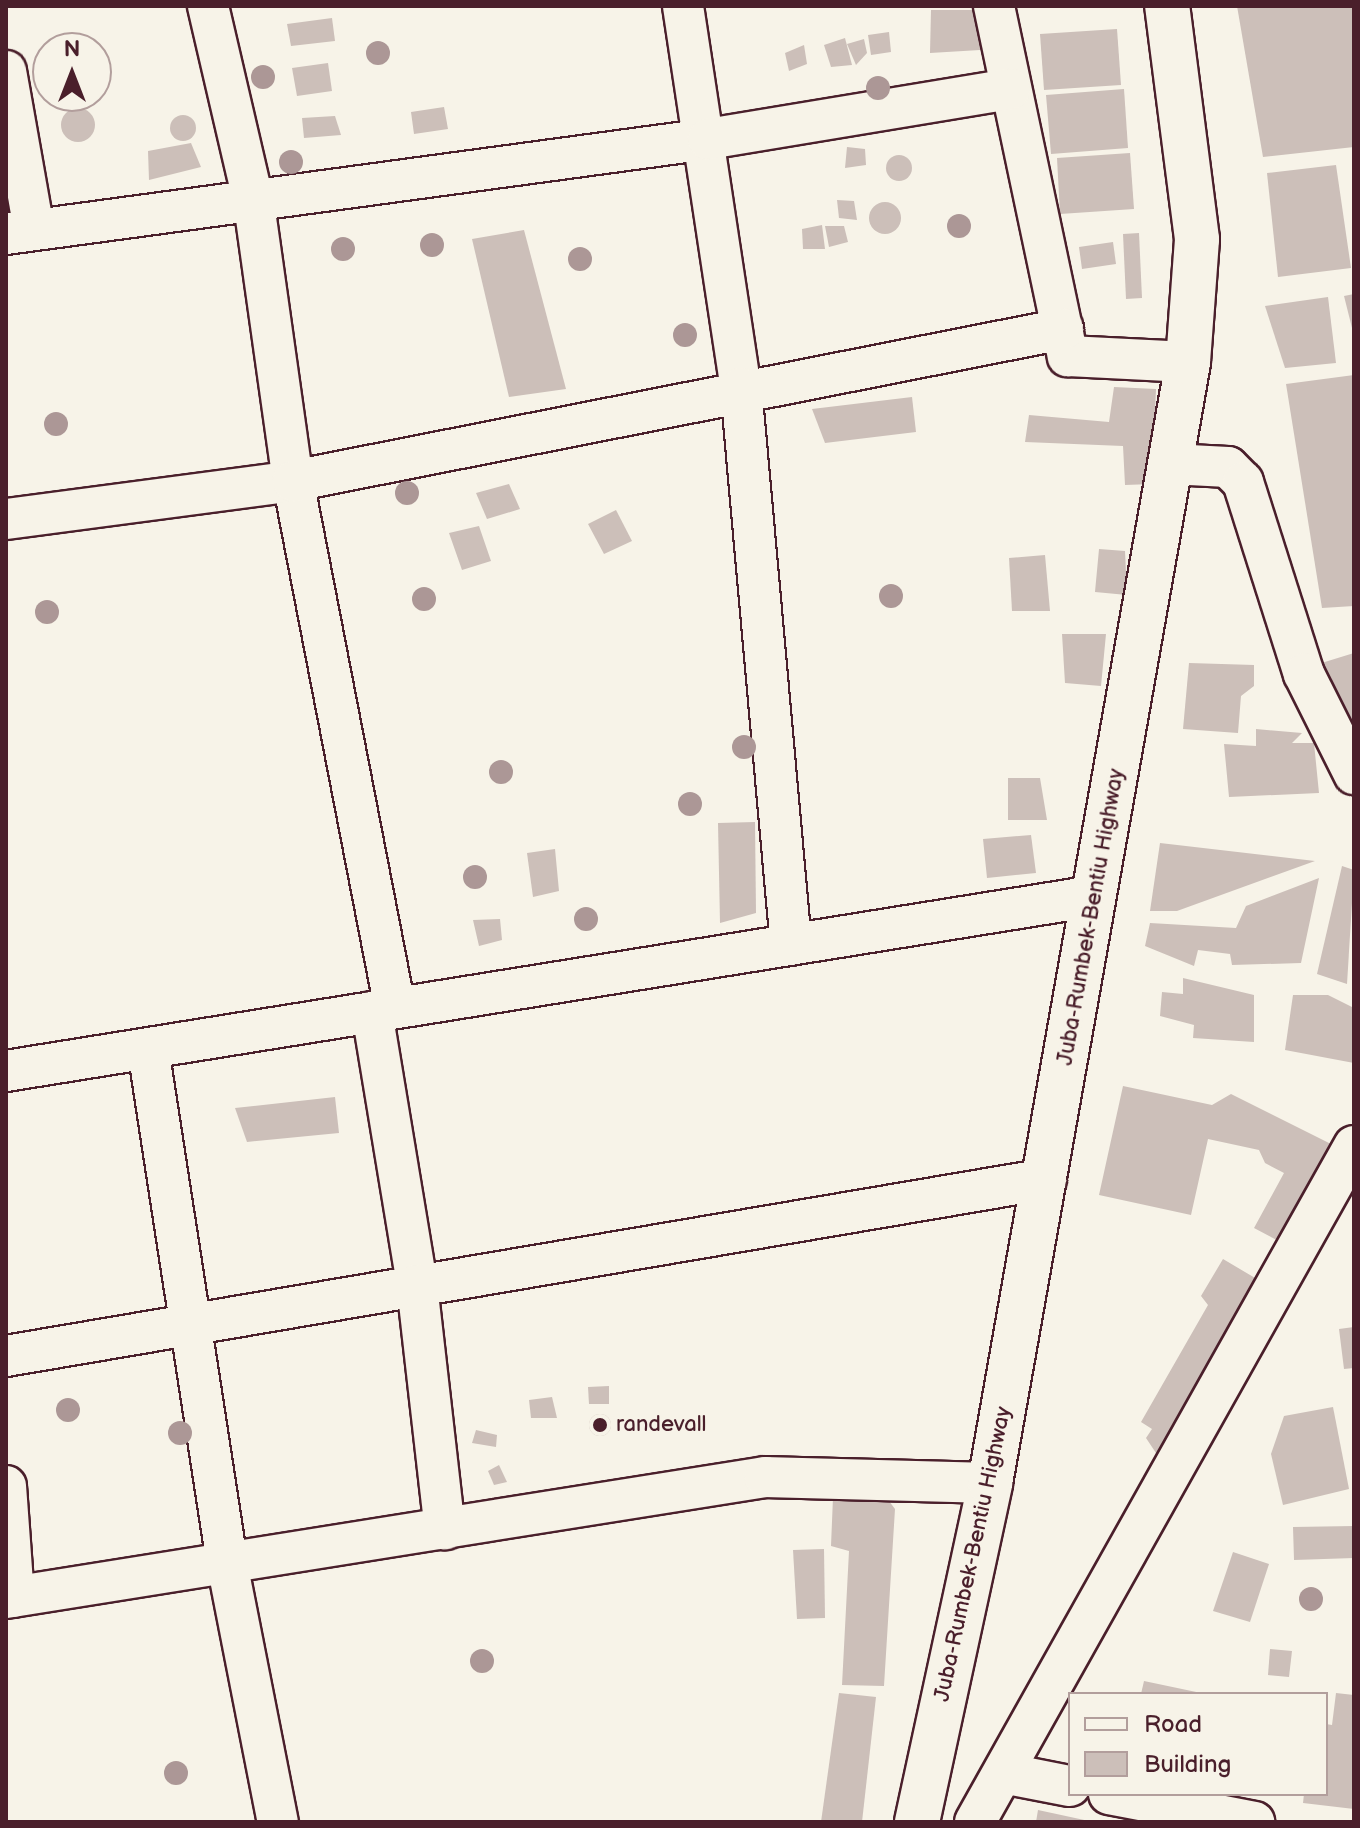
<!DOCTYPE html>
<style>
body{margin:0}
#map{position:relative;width:1360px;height:1828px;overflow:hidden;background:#f7f3e8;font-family:"Balsamiq Sans",sans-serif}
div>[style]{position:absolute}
.building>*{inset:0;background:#ccbfb9}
.round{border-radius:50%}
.roads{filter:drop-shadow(2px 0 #4a1f2b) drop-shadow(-2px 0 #4a1f2b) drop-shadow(0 2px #4a1f2b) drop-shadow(0 -2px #4a1f2b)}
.minor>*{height:40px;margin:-20px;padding:0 20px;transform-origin:20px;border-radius:20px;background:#f7f3e8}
.primary>*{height:44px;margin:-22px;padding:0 22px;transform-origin:22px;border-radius:22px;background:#f7f3e8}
.trees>*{width:24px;height:24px;margin:-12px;border-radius:50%;background:#ac9796}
.dots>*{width:22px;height:22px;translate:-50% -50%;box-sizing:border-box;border:4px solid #f7f3e8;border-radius:50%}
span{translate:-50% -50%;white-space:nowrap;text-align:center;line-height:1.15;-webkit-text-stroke:6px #f7f3e8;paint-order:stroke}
.street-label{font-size:22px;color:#4a1f2b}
.poi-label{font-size:22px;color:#4a1f2b}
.left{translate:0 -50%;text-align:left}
.frame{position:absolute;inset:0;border:8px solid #4a1f2b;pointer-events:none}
.legend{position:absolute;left:1068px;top:1692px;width:260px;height:104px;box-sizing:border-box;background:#f7f3e8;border:2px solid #b29e9c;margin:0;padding:10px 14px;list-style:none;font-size:24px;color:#4a1f2b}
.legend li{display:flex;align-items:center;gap:16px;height:40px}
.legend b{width:40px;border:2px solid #b29e9c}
.north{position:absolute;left:32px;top:32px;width:80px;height:80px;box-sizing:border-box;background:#f7f3e8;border:2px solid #b29e9c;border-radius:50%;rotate:0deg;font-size:22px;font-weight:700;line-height:32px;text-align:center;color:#4a1f2b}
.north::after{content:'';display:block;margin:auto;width:28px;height:36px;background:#4a1f2b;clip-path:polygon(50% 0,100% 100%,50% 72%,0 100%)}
</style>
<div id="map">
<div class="building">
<div style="clip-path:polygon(1237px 6px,1354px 6px,1354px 147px,1263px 157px)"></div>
<div style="clip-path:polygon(931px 10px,980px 10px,980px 50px,930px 53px)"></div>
<div style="clip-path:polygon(332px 18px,335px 41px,291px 46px,287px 24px)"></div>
<div style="clip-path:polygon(1117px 29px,1121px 85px,1044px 90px,1040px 34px)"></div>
<div style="clip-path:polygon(889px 32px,891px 52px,871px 55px,868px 35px)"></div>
<div style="clip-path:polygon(845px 38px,852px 65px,831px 67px,824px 45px)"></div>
<div style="clip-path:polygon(864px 39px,867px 53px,856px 65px,847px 44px)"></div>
<div style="clip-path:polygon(804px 45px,807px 64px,789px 71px,785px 53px)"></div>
<div style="clip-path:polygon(328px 63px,332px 91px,297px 96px,292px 68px)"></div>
<div style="clip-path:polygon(1124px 89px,1128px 148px,1051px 154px,1046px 95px)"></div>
<div style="clip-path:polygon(444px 107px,448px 129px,414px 134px,411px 112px)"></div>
<div class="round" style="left:61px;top:108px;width:34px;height:34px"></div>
<div class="round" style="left:170px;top:115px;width:26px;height:26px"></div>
<div style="clip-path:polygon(335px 116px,341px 135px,304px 138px,302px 118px)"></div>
<div style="clip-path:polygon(191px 143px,201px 167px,149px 180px,148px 151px)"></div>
<div style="clip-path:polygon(847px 147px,865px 149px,866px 165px,845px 168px)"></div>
<div style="clip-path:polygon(1130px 153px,1134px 209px,1060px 214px,1057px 158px)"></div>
<div class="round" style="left:886px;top:155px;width:26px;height:26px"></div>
<div style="clip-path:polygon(1336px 165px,1351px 268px,1278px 277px,1267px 173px)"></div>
<div style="clip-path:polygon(837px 200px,854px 201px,857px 220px,839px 218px)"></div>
<div class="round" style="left:869px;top:202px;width:32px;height:32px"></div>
<div style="clip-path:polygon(822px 225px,825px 249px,803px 249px,802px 229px)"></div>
<div style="clip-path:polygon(825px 226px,844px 226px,848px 242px,829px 247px)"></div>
<div style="clip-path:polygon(524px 230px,566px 389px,509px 397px,472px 239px)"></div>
<div style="clip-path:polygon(1139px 233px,1142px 298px,1126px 299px,1123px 234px)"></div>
<div style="clip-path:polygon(1113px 242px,1116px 264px,1082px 269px,1079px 247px)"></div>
<div style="clip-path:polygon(1354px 294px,1354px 331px,1353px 332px,1344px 296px)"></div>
<div style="clip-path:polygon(1328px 297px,1336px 363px,1285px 368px,1265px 306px)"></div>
<div style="clip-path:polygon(1354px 375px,1354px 606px,1322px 608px,1286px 384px)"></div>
<div style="clip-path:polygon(1114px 387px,1156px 389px,1152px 484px,1125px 485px,1123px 446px,1025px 442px,1029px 415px,1109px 422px)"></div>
<div style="clip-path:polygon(912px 397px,916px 432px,825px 443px,812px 409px)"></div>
<div style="clip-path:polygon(509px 484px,520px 509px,487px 519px,476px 493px)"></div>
<div style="clip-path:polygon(616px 510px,632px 541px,604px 554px,588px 524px)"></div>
<div style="clip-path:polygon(479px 526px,491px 561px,462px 570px,449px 533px)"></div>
<div style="clip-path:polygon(1099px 549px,1125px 551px,1127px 595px,1095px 592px)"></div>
<div style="clip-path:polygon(1045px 555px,1050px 611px,1012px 611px,1009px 558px)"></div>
<div style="clip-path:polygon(1062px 634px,1106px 634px,1101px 686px,1065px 683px)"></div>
<div style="clip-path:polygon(1354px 653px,1354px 719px,1343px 723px,1315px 665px)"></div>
<div style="clip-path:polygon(1189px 663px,1254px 665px,1254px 686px,1241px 696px,1238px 733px,1183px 729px)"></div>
<div style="clip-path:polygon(1256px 729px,1302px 733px,1292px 743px,1314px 743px,1319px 793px,1229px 797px,1224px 744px,1256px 746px)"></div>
<div style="clip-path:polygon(1008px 778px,1040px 778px,1047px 820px,1008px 820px)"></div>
<div style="clip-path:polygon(755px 822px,756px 913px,720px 923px,718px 823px)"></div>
<div style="clip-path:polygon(1031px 835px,1036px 873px,987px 878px,983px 839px)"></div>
<div style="clip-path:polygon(1160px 843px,1315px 861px,1177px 911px,1150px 911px)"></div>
<div style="clip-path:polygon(555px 849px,559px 891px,533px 897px,527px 853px)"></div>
<div style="clip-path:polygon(1342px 866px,1354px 870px,1347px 984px,1317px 974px)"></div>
<div style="clip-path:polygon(1319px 878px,1301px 963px,1232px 965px,1230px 954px,1198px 950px,1194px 966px,1145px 946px,1150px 923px,1236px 928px,1246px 906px)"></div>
<div style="clip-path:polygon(500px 919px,502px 940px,479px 946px,473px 920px)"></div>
<div style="clip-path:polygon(1183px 978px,1254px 995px,1254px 1042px,1193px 1038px,1194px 1025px,1160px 1016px,1162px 992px,1183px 994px)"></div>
<div style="clip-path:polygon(1293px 995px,1328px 995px,1354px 1008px,1354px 1063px,1285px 1050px)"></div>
<div style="clip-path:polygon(1123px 1086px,1212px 1105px,1231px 1094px,1339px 1148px,1288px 1246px,1254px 1228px,1284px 1173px,1265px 1163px,1259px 1150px,1208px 1139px,1191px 1215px,1099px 1195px)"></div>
<div style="clip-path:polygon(335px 1097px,339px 1133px,247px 1142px,235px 1108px)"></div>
<div style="clip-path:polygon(1223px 1259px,1272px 1288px,1158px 1456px,1146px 1438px,1152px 1429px,1141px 1422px,1208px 1305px,1201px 1296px)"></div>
<div style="clip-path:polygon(1354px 1327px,1354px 1368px,1344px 1369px,1339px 1329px)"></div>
<div style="clip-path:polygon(609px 1386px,609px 1404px,589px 1404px,588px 1387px)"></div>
<div style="clip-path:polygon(552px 1397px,557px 1418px,531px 1418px,529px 1400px)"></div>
<div style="clip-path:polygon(1333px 1407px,1349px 1489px,1283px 1505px,1271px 1454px,1284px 1416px)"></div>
<div class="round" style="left:589px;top:1414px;width:22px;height:22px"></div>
<div style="clip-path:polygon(476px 1430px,497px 1435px,496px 1447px,472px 1443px)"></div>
<div style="clip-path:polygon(499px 1465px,507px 1482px,494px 1485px,488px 1471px)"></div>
<div style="clip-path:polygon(833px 1497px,889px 1501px,895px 1509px,884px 1686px,842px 1685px,849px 1551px,831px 1546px)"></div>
<div style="clip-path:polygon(1354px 1526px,1354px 1558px,1294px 1560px,1293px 1527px)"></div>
<div style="clip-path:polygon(824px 1549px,825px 1618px,797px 1619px,793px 1550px)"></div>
<div style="clip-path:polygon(1233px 1552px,1269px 1564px,1250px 1622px,1213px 1611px)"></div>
<div style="clip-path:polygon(1270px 1649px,1292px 1651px,1289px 1677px,1268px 1675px)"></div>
<div style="clip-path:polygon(1144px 1681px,1201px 1693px,1201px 1694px,1141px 1694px)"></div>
<div style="clip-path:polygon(839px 1693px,876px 1697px,862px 1822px,821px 1822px)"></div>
<div style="clip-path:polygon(1336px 1693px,1354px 1695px,1354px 1809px,1303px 1803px,1304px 1794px,1326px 1794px,1326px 1724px,1332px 1725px)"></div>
<div style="clip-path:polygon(1038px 1810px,1089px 1821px,1089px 1822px,1036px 1822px)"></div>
</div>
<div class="roads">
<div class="minor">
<div style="left:208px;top:6px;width:203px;rotate:76.9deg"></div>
<div style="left:254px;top:204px;width:280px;rotate:82deg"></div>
<div style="left:293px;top:481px;width:537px;rotate:79.05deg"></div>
<div style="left:683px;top:6px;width:386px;rotate:81.4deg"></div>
<div style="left:741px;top:388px;width:559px;rotate:84.87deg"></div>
<div style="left:994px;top:6px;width:358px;rotate:78.1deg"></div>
<div style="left:1068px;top:356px;width:120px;rotate:2.9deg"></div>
<div style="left:6px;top:71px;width:160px;rotate:80deg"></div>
<div style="left:6px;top:234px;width:708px;rotate:-7.71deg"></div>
<div style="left:708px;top:139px;width:306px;rotate:-9.4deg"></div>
<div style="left:1170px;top:464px;width:58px;rotate:3deg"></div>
<div style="left:1228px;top:467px;width:21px;rotate:45deg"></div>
<div style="left:1243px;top:482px;width:201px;rotate:72.4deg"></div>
<div style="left:1304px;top:674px;width:112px;rotate:63.4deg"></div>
<div style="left:6px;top:519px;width:290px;rotate:-7.5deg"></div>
<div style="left:293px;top:481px;width:785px;rotate:-11.17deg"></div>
<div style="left:372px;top:1012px;width:277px;rotate:80.6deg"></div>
<div style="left:417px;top:1285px;width:246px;rotate:83.5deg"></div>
<div style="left:148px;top:1049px;width:525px;rotate:81.24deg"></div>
<div style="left:228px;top:1568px;width:259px;rotate:78.9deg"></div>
<div style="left:6px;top:1071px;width:1102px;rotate:-9.14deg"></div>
<div style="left:6px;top:1356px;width:1055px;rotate:-9.66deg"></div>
<div style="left:6px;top:1486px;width:111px;rotate:85.9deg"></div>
<div style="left:6px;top:1598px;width:769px;rotate:-9.06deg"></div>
<div style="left:765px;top:1477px;width:225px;rotate:1.5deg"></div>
<div style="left:1008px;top:1774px;width:63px;rotate:11deg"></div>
<div style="left:1109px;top:1794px;width:148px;rotate:10.9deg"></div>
<div style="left:975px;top:1822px;width:775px;rotate:-60.72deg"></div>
</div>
<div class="primary">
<div style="left:917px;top:1822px;width:347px;rotate:-77.8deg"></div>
<div style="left:990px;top:1483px;width:1138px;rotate:-79.98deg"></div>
<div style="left:1188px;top:362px;width:123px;rotate:-85.8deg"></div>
<div style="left:1197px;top:239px;width:235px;rotate:-97.3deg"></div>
</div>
</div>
<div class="trees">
<div style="left:378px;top:53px"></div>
<div style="left:263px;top:77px"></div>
<div style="left:878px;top:88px"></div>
<div style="left:291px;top:162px"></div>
<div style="left:959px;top:226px"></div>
<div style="left:432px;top:245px"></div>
<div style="left:343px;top:249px"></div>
<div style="left:580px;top:259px"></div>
<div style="left:685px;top:335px"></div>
<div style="left:56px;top:424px"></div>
<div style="left:407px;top:493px"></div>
<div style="left:891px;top:596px"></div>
<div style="left:424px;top:599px"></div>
<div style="left:47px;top:612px"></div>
<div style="left:744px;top:747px"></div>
<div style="left:501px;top:772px"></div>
<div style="left:690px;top:804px"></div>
<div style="left:475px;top:877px"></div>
<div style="left:586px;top:919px"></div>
<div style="left:68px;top:1410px"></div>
<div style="left:180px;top:1433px"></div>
<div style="left:1311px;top:1599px"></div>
<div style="left:482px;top:1661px"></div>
<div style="left:176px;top:1773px"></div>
</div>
<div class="dots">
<div style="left:600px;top:1425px;background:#4a1f2b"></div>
</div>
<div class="street-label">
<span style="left:1091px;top:917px;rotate:-80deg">Juba-Rumbek-Bentiu Highway</span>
<span style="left:973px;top:1554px;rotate:-78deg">Juba-Rumbek-Bentiu Highway</span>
</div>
<div class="poi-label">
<span class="left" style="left:616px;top:1425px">randevall</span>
</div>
<div class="frame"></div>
<ul class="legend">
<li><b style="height:10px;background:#f7f3e8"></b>Road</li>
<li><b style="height:22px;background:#ccbfb9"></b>Building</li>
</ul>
<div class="north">N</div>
</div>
